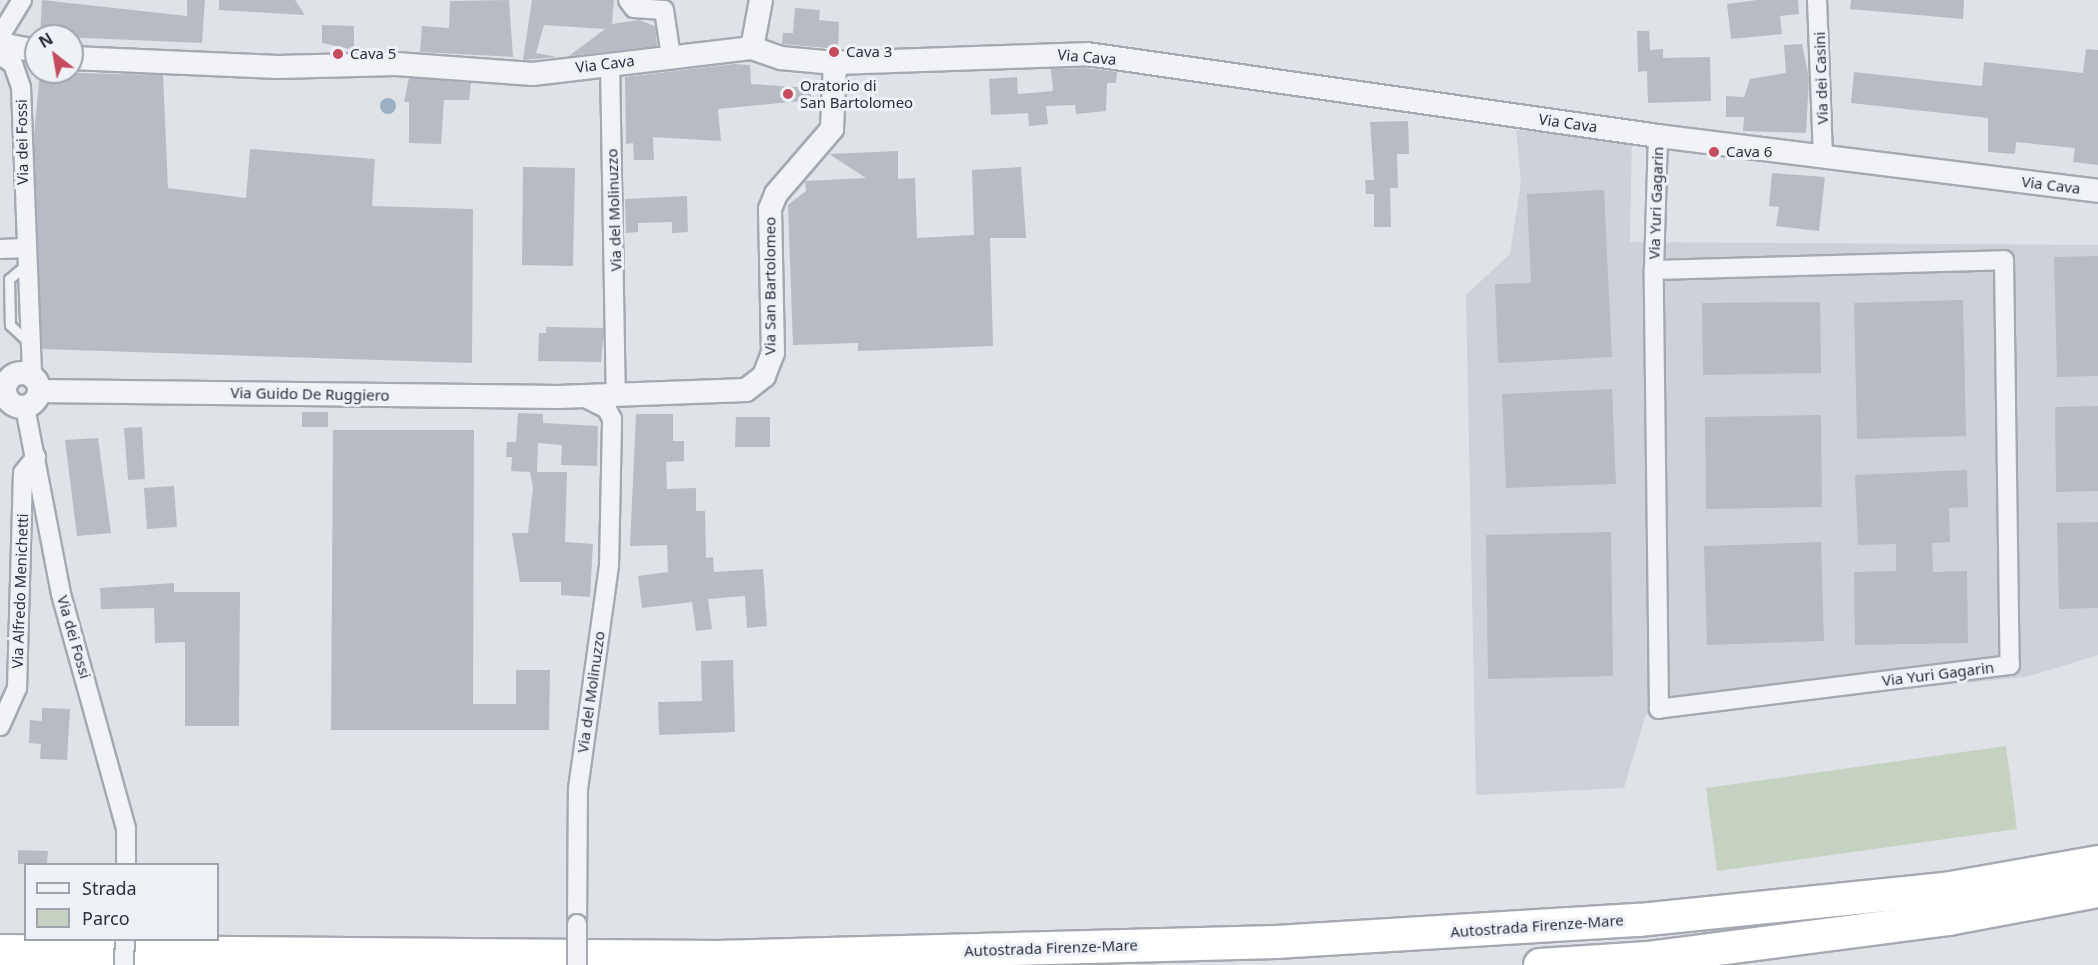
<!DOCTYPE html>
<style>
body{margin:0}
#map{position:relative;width:2098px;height:965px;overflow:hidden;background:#dfe2e7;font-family:"Noto Sans",sans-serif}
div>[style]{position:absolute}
.built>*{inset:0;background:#cdd2d9}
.green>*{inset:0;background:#c5d1c1}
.water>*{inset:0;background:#9cb0c5}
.round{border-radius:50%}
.building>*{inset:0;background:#b7bcc4}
.roads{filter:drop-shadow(2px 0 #a5a9b1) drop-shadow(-2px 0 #a5a9b1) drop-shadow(0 2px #a5a9b1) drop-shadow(0 -2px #a5a9b1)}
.service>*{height:9px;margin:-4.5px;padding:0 4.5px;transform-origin:4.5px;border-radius:4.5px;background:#f2f3f6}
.minor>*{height:18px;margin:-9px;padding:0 9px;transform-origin:9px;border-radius:9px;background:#f2f3f6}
.tertiary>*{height:22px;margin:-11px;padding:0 11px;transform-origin:11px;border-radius:11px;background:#f2f3f6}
.tertiary>.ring{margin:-11px;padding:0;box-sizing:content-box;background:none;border:22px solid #f2f3f6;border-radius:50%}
.motorway>*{height:32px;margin:-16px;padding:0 16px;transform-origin:16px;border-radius:16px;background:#fff}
.bridges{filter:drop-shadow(2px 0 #a5a9b1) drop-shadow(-2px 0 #a5a9b1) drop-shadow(0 2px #a5a9b1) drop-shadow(0 -2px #a5a9b1)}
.minor-bridge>*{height:18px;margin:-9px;padding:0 9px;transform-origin:9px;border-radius:9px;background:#f2f3f6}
.dots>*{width:16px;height:16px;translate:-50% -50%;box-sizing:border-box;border:3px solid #eef1f5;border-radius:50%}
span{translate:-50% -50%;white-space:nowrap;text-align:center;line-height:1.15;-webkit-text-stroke:6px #eef1f5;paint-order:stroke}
.poi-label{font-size:15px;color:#29313e}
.left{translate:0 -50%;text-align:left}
.street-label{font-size:15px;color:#29313e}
.legend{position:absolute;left:24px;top:863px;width:195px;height:78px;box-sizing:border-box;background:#eef1f5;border:2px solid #9fa4ac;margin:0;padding:8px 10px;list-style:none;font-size:18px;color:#29313e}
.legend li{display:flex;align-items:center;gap:12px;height:30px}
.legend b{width:30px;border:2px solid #9fa4ac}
.north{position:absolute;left:24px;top:24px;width:60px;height:60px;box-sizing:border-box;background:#eef1f5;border:2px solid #9fa4ac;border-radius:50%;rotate:329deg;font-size:16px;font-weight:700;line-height:24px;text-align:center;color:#29313e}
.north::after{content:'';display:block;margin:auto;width:21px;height:27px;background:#c54b5e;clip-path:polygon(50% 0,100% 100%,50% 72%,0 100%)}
</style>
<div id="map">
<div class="built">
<div style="clip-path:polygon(1516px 130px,1632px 139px,1630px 242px,2098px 245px,2098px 655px,2026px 677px,1646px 714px,1624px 788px,1476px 795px,1466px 295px,1510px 254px,1521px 182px)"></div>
</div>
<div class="green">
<div style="clip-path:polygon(2006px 746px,2017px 829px,1717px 871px,1706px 788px)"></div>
</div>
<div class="water">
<div class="round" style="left:380px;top:98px;width:16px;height:16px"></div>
</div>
<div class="building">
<div style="clip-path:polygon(42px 0,187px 16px,187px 0,205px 0,202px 43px,40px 36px)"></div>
<div style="clip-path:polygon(219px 0,295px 0,305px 15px,219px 10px)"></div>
<div style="clip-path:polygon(509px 0,513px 57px,420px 52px,422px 26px,449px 28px,450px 1px)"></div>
<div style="clip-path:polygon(532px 0,614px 0,612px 24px,639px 20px,655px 26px,657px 46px,569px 56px,605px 29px,544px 25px,536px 53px,557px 57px,523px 60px)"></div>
<div style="clip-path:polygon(1757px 0,1798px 0,1799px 14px,1780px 16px,1782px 34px,1731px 39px,1727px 4px)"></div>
<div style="clip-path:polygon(1851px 0,1964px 0,1963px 19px,1850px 9px)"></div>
<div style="clip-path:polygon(795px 8px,820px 10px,819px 20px,839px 22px,838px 49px,782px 44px,783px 33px,793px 33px)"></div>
<div style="clip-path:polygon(322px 25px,354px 26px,354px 50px,322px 43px)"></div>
<div style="clip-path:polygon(1637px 31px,1649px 31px,1650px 50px,1663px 49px,1663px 58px,1710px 57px,1711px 101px,1648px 103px,1647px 71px,1638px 72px)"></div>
<div style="clip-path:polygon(1802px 44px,1809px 78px,1806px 133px,1743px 131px,1744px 117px,1726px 117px,1726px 96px,1744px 97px,1750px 79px,1786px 73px,1784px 45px)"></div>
<div style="clip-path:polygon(2086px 49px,2098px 50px,2098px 165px,2073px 162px,2075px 148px,2016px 142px,2015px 154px,1988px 152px,1988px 118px,1851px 103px,1854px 72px,1982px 86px,1984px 62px,2083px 73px)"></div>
<div style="clip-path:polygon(734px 64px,750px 65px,751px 84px,811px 88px,811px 100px,718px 109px,721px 141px,653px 137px,654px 160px,634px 160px,633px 143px,626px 144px,625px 77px)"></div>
<div style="clip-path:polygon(1086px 68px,1117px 72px,1116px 83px,1107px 83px,1106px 111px,1076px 114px,1075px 105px,1046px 106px,1048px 124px,1029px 126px,1028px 113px,991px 115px,989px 79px,1017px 77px,1018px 94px,1053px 91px,1051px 69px)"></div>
<div style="clip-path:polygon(40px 72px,163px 75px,168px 188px,246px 198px,250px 149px,375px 159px,372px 206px,473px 209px,472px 363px,42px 349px,34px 136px)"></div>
<div style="clip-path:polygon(409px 78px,471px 83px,469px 100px,444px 100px,441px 144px,409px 143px,409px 102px,404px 102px)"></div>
<div style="clip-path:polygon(1408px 121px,1409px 154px,1397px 154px,1398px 188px,1390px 188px,1391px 227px,1374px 227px,1374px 194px,1366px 194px,1365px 180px,1374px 180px,1370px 122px)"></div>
<div style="clip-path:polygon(898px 151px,898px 179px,915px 178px,917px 238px,974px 235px,972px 170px,1021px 167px,1026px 238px,990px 238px,993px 346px,858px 351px,858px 343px,793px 345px,788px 205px,806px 191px,805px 181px,866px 178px,829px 154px)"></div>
<div style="clip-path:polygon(523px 167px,575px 168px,573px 266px,522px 265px)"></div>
<div style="clip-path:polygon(1772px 173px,1825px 177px,1819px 231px,1776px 226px,1779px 207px,1769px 206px)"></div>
<div style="clip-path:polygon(1604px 190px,1612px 357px,1498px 363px,1495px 284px,1531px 283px,1527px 194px)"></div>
<div style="clip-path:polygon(687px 196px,688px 232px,672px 233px,672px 222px,638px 223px,638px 232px,626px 233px,625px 199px)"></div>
<div style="clip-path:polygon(2098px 256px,2098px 376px,2057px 377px,2054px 257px)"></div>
<div style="clip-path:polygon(1963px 300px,1966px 436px,1857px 439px,1854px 303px)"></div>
<div style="clip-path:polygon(1820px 302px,1821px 373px,1703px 375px,1702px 303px)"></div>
<div style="clip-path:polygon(546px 327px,604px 328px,601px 362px,538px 361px,539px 333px,546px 333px)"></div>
<div style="clip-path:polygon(1612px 389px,1616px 484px,1506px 488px,1502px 394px)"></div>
<div style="clip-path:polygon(2098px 406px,2098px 491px,2056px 492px,2055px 407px)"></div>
<div style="clip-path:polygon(302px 412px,328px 412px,328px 427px,302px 427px)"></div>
<div style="clip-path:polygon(518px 413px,543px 414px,543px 423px,598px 426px,597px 466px,561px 465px,562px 445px,538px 443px,537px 472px,567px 472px,565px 542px,593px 544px,590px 597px,561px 595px,561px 582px,520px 582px,512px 533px,528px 533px,533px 488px,530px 472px,511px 471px,512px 457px,506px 457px,507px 442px,516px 442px)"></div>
<div style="clip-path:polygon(636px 414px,673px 414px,673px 441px,684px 441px,684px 461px,666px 462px,667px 489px,696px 488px,696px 511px,705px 511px,706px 558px,713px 557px,714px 572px,763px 569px,767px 626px,747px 628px,745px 596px,708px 599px,712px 629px,696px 631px,692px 602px,642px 608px,638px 576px,668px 572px,667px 545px,630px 546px)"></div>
<div style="clip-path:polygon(1821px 415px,1822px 507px,1706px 509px,1705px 417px)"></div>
<div style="clip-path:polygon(736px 417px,770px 417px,770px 447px,735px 447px)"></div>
<div style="clip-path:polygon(142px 427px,145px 479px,128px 480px,124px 428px)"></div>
<div style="clip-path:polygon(333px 430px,474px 430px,473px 704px,516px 704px,516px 670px,550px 670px,549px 730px,331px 730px)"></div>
<div style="clip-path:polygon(98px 438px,111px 533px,77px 536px,65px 440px)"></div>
<div style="clip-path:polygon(1967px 470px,1968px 507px,1949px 508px,1950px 542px,1932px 543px,1933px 572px,1967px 571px,1968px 643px,1855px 645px,1854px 572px,1896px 571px,1896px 544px,1858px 545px,1855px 475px)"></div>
<div style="clip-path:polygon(174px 486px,177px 527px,147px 529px,144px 488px)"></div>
<div style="clip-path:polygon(2098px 522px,2098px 608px,2059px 609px,2057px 523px)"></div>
<div style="clip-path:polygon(1611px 532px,1613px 676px,1488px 679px,1486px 535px)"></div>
<div style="clip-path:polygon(1821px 542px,1824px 641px,1707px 645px,1704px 546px)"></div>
<div style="clip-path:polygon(174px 583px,174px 592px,240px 592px,239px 726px,185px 726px,185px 642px,155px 643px,154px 608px,101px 609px,100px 588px)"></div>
<div style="clip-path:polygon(733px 660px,735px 732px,659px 735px,658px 702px,702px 701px,701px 661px)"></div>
<div style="clip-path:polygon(42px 708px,70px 709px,67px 760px,40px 759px,41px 744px,29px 743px,30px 720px,42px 721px)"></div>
<div style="clip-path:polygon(18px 850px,48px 851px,47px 864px,18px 864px)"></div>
</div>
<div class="roads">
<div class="service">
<div style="left:27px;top:264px;width:23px;rotate:140deg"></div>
<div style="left:9px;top:279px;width:46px;rotate:88.8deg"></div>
<div style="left:10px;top:325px;width:26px;rotate:43deg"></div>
</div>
<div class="minor">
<div style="left:628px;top:0;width:10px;rotate:53deg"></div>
<div style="left:634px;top:8px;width:30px;rotate:4deg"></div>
<div style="left:664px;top:10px;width:48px;rotate:81.5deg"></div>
<div style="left:1817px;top:0;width:157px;rotate:87.8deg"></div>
<div style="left:0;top:36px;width:42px;rotate:-58.6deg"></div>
<div style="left:0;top:55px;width:16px;rotate:35deg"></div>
<div style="left:13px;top:64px;width:24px;rotate:71deg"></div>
<div style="left:21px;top:87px;width:290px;rotate:87.8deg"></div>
<div style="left:610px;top:63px;width:329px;rotate:89deg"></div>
<div style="left:0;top:249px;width:26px;rotate:-2deg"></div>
<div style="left:1654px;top:270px;width:350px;rotate:-1.6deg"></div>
<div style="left:2004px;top:260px;width:405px;rotate:89.2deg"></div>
<div style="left:2010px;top:665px;width:354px;rotate:172.9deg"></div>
<div style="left:1659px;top:709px;width:439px;rotate:-90.7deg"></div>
<div style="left:1654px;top:270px;width:134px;rotate:-88.3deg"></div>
<div style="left:25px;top:407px;width:190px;rotate:79.1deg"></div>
<div style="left:61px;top:594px;width:244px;rotate:74.5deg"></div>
<div style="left:126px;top:829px;width:35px;rotate:90deg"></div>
<div style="left:0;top:726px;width:42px;rotate:-65.9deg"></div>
<div style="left:17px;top:688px;width:215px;rotate:-88.4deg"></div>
<div style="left:23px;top:473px;width:21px;rotate:-51deg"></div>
<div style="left:577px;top:924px;width:135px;rotate:-89.6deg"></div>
<div style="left:578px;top:789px;width:225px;rotate:-82.1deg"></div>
<div style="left:609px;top:566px;width:147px;rotate:-88.8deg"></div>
<div style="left:612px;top:419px;width:11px;rotate:-117deg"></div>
<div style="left:607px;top:409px;width:28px;rotate:-153deg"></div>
</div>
<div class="tertiary">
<div style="left:0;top:44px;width:37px;rotate:11deg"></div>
<div style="left:752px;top:48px;width:49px;rotate:-79.4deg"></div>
<div style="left:72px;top:58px;width:206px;rotate:2.5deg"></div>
<div style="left:278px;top:67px;width:118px;rotate:-1.5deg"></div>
<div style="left:396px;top:64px;width:137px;rotate:4.2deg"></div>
<div style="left:533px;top:74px;width:221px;rotate:-6.8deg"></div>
<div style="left:752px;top:48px;width:31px;rotate:19deg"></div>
<div style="left:781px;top:58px;width:54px;rotate:5.3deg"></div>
<div style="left:835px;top:63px;width:252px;rotate:-2deg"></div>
<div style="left:1087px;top:54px;width:577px;rotate:8.17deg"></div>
<div style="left:1658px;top:136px;width:443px;rotate:7.1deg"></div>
<div class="ring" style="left:5px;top:373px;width:12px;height:12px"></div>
<div style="left:39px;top:391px;width:519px;rotate:0.66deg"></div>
<div style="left:558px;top:397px;width:188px;rotate:-2.1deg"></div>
<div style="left:746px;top:390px;width:23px;rotate:-38deg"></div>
<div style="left:764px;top:376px;width:25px;rotate:-69deg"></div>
<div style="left:773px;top:353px;width:144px;rotate:-91.2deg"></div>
<div style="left:770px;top:209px;width:16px;rotate:-68deg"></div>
<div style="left:776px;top:194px;width:86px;rotate:-49.3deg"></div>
<div style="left:832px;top:129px;width:66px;rotate:-87.4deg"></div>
</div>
<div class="motorway">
<div style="left:0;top:951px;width:717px;rotate:0.48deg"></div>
<div style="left:717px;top:957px;width:559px;rotate:-1.54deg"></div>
<div style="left:1276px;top:942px;width:364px;rotate:-3.5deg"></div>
<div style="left:1639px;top:920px;width:308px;rotate:-5.8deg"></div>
<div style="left:1945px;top:889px;width:155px;rotate:-10deg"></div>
<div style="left:1540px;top:965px;width:108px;rotate:-3.7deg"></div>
<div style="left:1648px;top:958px;width:303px;rotate:-7.4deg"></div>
<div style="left:1948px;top:919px;width:153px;rotate:-10.6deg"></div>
</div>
</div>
<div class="bridges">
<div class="minor-bridge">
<div style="left:124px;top:965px;width:25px;rotate:-88deg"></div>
<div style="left:577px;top:965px;width:41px;rotate:-90deg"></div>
</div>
</div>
<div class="dots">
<div style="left:834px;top:52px;background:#c54b5e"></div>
<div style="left:338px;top:54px;background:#c54b5e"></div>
<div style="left:788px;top:94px;background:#c54b5e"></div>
<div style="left:1714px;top:152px;background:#c54b5e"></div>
</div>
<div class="poi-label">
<span class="left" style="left:846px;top:52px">Cava 3</span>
<span class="left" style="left:350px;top:54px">Cava 5</span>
<span class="left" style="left:800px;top:94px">Oratorio di<br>San Bartolomeo</span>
<span class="left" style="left:1726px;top:152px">Cava 6</span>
</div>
<div class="street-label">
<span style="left:1087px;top:57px;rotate:5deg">Via Cava</span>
<span style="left:605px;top:64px;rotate:-7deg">Via Cava</span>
<span style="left:1821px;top:78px;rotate:-92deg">Via dei Casini</span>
<span style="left:1568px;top:123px;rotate:8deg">Via Cava</span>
<span style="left:22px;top:142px;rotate:-91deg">Via dei Fossi</span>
<span style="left:2051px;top:185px;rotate:7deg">Via Cava</span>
<span style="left:1656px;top:203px;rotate:-88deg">Via Yuri Gagarin</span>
<span style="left:614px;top:210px;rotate:-92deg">Via del Molinuzzo</span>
<span style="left:770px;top:286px;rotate:-90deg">Via San Bartolomeo</span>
<span style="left:310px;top:394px;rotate:1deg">Via Guido De Ruggiero</span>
<span style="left:20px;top:591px;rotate:-88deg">Via Alfredo Menichetti</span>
<span style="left:74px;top:637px;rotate:74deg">Via dei Fossi</span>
<span style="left:1938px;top:674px;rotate:-7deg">Via Yuri Gagarin</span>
<span style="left:591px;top:692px;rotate:-82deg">Via del Molinuzzo</span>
<span style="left:1537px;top:926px;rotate:-4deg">Autostrada Firenze-Mare</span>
<span style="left:1051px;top:948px;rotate:-2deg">Autostrada Firenze-Mare</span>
</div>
<ul class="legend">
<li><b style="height:8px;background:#f2f3f6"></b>Strada</li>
<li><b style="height:16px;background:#c5d1c1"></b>Parco</li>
</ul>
<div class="north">N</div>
</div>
